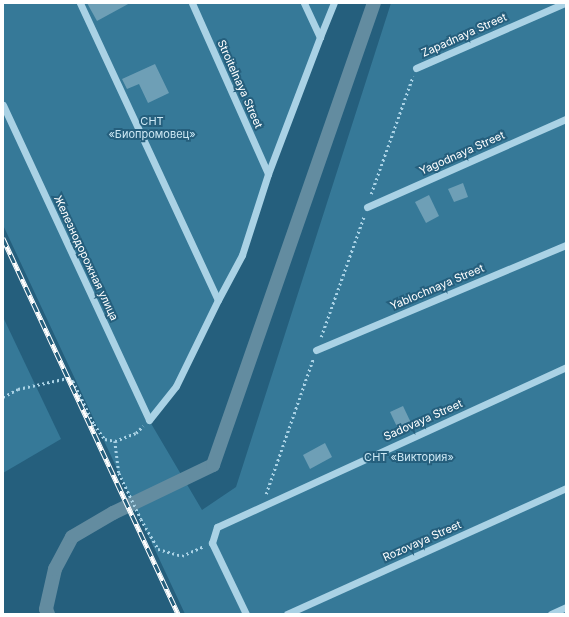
<!DOCTYPE html>
<meta charset="utf-8">
<style>
body{margin:0}
#map{position:relative;width:569px;height:617px;overflow:hidden;background:#255f7d;font-family:Inter,sans-serif}
div>[style]{position:absolute}
.green>*{inset:0;background:#367998}
.canal>*{height:14px;margin:-7px;padding:0 7px;transform-origin:7px;border-radius:7px;background:#638ca0}
.building>*{inset:0;background:#6e9fb6}
.path>*{height:2.5px;margin-top:-1.25px;transform-origin:0;background:repeating-linear-gradient(90deg,#aad2e5 0 2px,transparent 0 5px)}
.minor>*{height:7px;margin:-3.5px;padding:0 3.5px;transform-origin:3.5px;border-radius:3.5px;background:#aad2e5}
.rail>*{height:4.5px;margin-top:-2.25px;transform-origin:0;background:repeating-linear-gradient(90deg,#255f7d 0 9px,#fff 0 18px);box-sizing:border-box;border-block:1px solid #fff}
span{translate:-50% -50%;white-space:nowrap;text-align:center;line-height:1.15;-webkit-text-stroke:4px #255f7d;paint-order:stroke}
.street-label{font-size:11px;color:#fff}
.park-label{font-size:11px;color:#cde8f4}
.frame{position:absolute;inset:0;border:4px solid #fff;pointer-events:none}
</style>
<div id="map">
<div class="green">
<div style="clip-path:polygon(3px 3px,334px 3px,319px 37px,242px 255px,176px 386px,149px 420px,202px 510px,236px 487px,391px 3px,566px 3px,566px 614px,185px 614px,3px 225px)"></div>
<div style="clip-path:polygon(3px 317px,61px 439px,3px 473px)"></div>
</div>
<div class="canal">
<div style="left:48px;top:614px;width:5px;rotate:-112deg"></div>
<div style="left:46px;top:609px;width:41px;rotate:-77.3deg"></div>
<div style="left:55px;top:569px;width:36px;rotate:-62deg"></div>
<div style="left:72px;top:537px;width:48px;rotate:-30.3deg"></div>
<div style="left:113px;top:513px;width:111px;rotate:-25.6deg"></div>
<div style="left:213px;top:465px;width:489px;rotate:-70.8deg"></div>
</div>
<div class="building">
<div style="clip-path:polygon(87px 3px,130px 3px,97px 21px)"></div>
<div style="clip-path:polygon(155px 64px,169px 93px,148px 103px,139px 84px,127px 89px,122px 79px)"></div>
<div style="clip-path:polygon(463px 183px,468px 197px,454px 202px,448px 189px)"></div>
<div style="clip-path:polygon(429px 195px,439px 216px,426px 223px,415px 202px)"></div>
<div style="clip-path:polygon(403px 406px,412px 425px,399px 431px,390px 412px)"></div>
<div style="clip-path:polygon(325px 443px,332px 457px,310px 469px,303px 455px)"></div>
</div>
<div class="path">
<div style="left:371px;top:194px;width:125px;rotate:-70.4deg"></div>
<div style="left:321px;top:337px;width:128px;rotate:-70.4deg"></div>
<div style="left:3px;top:397px;width:17px;rotate:-28deg"></div>
<div style="left:18px;top:389px;width:51px;rotate:-12.4deg"></div>
<div style="left:68px;top:378px;width:6px;rotate:31deg"></div>
<div style="left:73px;top:381px;width:48px;rotate:64deg"></div>
<div style="left:94px;top:424px;width:19px;rotate:54deg"></div>
<div style="left:105px;top:439px;width:10px;rotate:11deg"></div>
<div style="left:115px;top:441px;width:22px;rotate:-21deg"></div>
<div style="left:136px;top:433px;width:10px;rotate:-45deg"></div>
<div style="left:115px;top:441px;width:32px;rotate:83deg"></div>
<div style="left:119px;top:473px;width:51px;rotate:64.4deg"></div>
<div style="left:141px;top:519px;width:34px;rotate:60deg"></div>
<div style="left:158px;top:549px;width:25px;rotate:16deg"></div>
<div style="left:182px;top:556px;width:24px;rotate:-24deg"></div>
<div style="left:266px;top:494px;width:143px;rotate:-70.8deg"></div>
</div>
<div class="minor">
<div style="left:80px;top:3px;width:327px;rotate:65.1deg"></div>
<div style="left:192px;top:3px;width:187px;rotate:66deg"></div>
<div style="left:304px;top:3px;width:38px;rotate:65deg"></div>
<div style="left:416px;top:68px;width:163px;rotate:-23.6deg"></div>
<div style="left:3px;top:105px;width:347px;rotate:65.1deg"></div>
<div style="left:149px;top:420px;width:43px;rotate:-51.5deg"></div>
<div style="left:176px;top:386px;width:96px;rotate:-64deg"></div>
<div style="left:218px;top:300px;width:51px;rotate:-61.9deg"></div>
<div style="left:242px;top:255px;width:85px;rotate:-72.2deg"></div>
<div style="left:268px;top:174px;width:147px;rotate:-69.2deg"></div>
<div style="left:320px;top:37px;width:37px;rotate:-68deg"></div>
<div style="left:367px;top:207px;width:218px;rotate:-23.9deg"></div>
<div style="left:316px;top:350px;width:271px;rotate:-22.8deg"></div>
<div style="left:246px;top:614px;width:79px;rotate:-115.6deg"></div>
<div style="left:212px;top:543px;width:17px;rotate:-73deg"></div>
<div style="left:217px;top:527px;width:384px;rotate:-24.6deg"></div>
<div style="left:287px;top:614px;width:306px;rotate:-24.3deg"></div>
<div style="left:551px;top:614px;width:17px;rotate:-25deg"></div>
</div>
<div class="rail">
<div style="left:3px;top:238px;width:415px;rotate:65deg"></div>
</div>
<div class="street-label">
<span style="left:464px;top:35px;rotate:-24deg">Zapadnaya Street</span>
<span style="left:240px;top:84px;rotate:66deg">Stroitelnaya Street</span>
<span style="left:462px;top:153px;rotate:-24deg">Yagodnaya Street</span>
<span style="left:86px;top:258px;rotate:65deg">Железнодорожная улица</span>
<span style="left:437px;top:287px;rotate:-23deg">Yablochnaya Street</span>
<span style="left:423px;top:420px;rotate:-24deg">Sadovaya Street</span>
<span style="left:422px;top:541px;rotate:-24deg">Rozovaya Street</span>
</div>
<div class="park-label">
<span style="left:152px;top:128px">СНТ<br>«Биопромовец»</span>
<span style="left:409px;top:457px">СНТ «Виктория»</span>
</div>
<div class="frame"></div>
</div>
